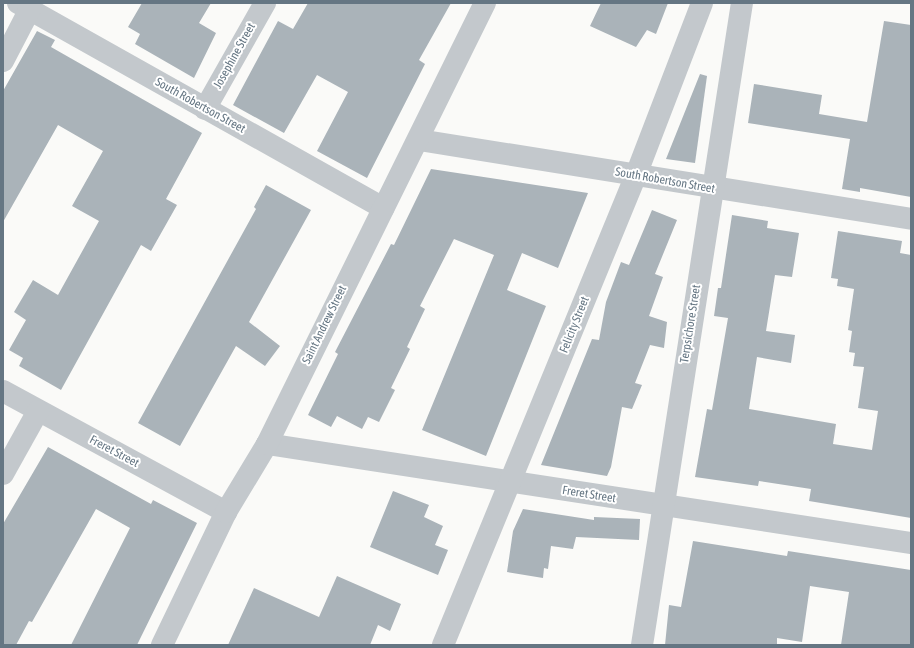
<!DOCTYPE html>
<style>
body{margin:0}
#map{position:relative;width:914px;height:648px;overflow:hidden;background:#fafaf8;font-family:"Asap Condensed",sans-serif}
div>[style]{position:absolute}
.building>*{inset:0;background:#aab3b9}
.minor>*{height:22px;margin:-11px;padding:0 11px;transform-origin:11px;border-radius:11px;background:#c3c8cc}
span{translate:-50% -50%;white-space:nowrap;text-align:center;line-height:1.15;-webkit-text-stroke:4px #fff;paint-order:stroke}
.street-label{font-size:12px;color:#657683}
.frame{position:absolute;inset:0;border:4px solid #657683;pointer-events:none}
</style>
<div id="map">
<div class="building">
<div style="clip-path:polygon(142px 3px,211px 3px,199px 23px,216px 33px,194px 78px,135px 44px,140px 34px,128px 27px)"></div>
<div style="clip-path:polygon(308px 3px,451px 3px,419px 60px,425px 64px,367px 178px,317px 151px,348px 92px,317px 75px,284px 133px,233px 105px,278px 21px,293px 29px)"></div>
<div style="clip-path:polygon(601px 3px,668px 3px,656px 34px,647px 30px,636px 47px,590px 26px)"></div>
<div style="clip-path:polygon(884px 21px,911px 25px,911px 197px,860px 188px,860px 192px,842px 189px,850px 139px,748px 123px,754px 84px,822px 95px,819px 114px,867px 122px)"></div>
<div style="clip-path:polygon(37px 31px,55px 40px,51px 47px,202px 133px,166px 199px,177px 205px,151px 251px,141px 245px,61px 390px,19px 366px,23px 358px,9px 350px,26px 320px,14px 312px,33px 280px,58px 295px,99px 221px,72px 206px,103px 151px,58px 125px,3px 222px,3px 91px)"></div>
<div style="clip-path:polygon(700px 74px,707px 76px,695px 163px,666px 159px)"></div>
<div style="clip-path:polygon(431px 169px,588px 193px,558px 268px,522px 253px,507px 290px,546px 306px,486px 456px,422px 430px,494px 255px,454px 239px,420px 306px,425px 309px,407px 347px,410px 349px,391px 388px,395px 390px,379px 422px,368px 417px,362px 429px,337px 416px,331px 427px,308px 415px,338px 354px,335px 352px,391px 244px,394px 245px)"></div>
<div style="clip-path:polygon(266px 185px,311px 210px,249px 322px,280px 346px,265px 366px,236px 346px,180px 446px,138px 423px,256px 209px,254px 207px)"></div>
<div style="clip-path:polygon(652px 210px,677px 220px,655px 274px,663px 277px,649px 316px,667px 322px,664px 348px,650px 345px,635px 383px,642px 385px,632px 409px,622px 407px,611px 467px,607px 476px,541px 465px,592px 339px,599px 340px,606px 302px,621px 262px,629px 265px)"></div>
<div style="clip-path:polygon(732px 215px,768px 221px,767px 228px,799px 233px,792px 277px,775px 275px,766px 331px,795px 335px,791px 363px,757px 357px,749px 409px,836px 424px,833px 444px,872px 450px,878px 411px,858px 408px,864px 367px,853px 366px,855px 353px,849px 352px,852px 331px,848px 330px,854px 289px,837px 286px,838px 279px,831px 278px,838px 231px,902px 241px,900px 253px,911px 255px,911px 518px,809px 501px,811px 489px,759px 481px,758px 486px,695px 477px,707px 409px,712px 410px,728px 318px,714px 316px,718px 288px,721px 288px)"></div>
<div style="clip-path:polygon(48px 447px,151px 504px,153px 500px,197px 523px,137px 645px,71px 645px,130px 528px,96px 509px,32px 622px,29px 621px,16px 645px,3px 645px,3px 524px)"></div>
<div style="clip-path:polygon(393px 491px,429px 505px,424px 517px,443px 526px,435px 545px,448px 550px,438px 575px,370px 547px)"></div>
<div style="clip-path:polygon(523px 509px,594px 520px,594px 517px,640px 519px,639px 540px,576px 537px,573px 549px,551px 546px,548px 569px,544px 568px,543px 578px,507px 572px,513px 531px)"></div>
<div style="clip-path:polygon(693px 541px,787px 556px,788px 551px,911px 570px,911px 645px,841px 645px,849px 592px,810px 586px,802px 642px,777px 638px,777px 645px,665px 645px,669px 605px,681px 607px)"></div>
<div style="clip-path:polygon(337px 576px,401px 604px,390px 631px,378px 625px,370px 645px,228px 645px,254px 588px,319px 617px)"></div>
</div>
<div class="minor">
<div style="left:18px;top:3px;width:419px;rotate:29.3deg"></div>
<div style="left:3px;top:61px;width:59px;rotate:-62.6deg"></div>
<div style="left:205px;top:109px;width:122px;rotate:-60.5deg"></div>
<div style="left:419px;top:140px;width:498px;rotate:9.1deg"></div>
<div style="left:3px;top:391px;width:254px;rotate:28.5deg"></div>
<div style="left:267px;top:444px;width:652px;rotate:8.74deg"></div>
<div style="left:3px;top:474px;width:72px;rotate:-60.9deg"></div>
<div style="left:162px;top:645px;width:148px;rotate:-64.3deg"></div>
<div style="left:226px;top:512px;width:79px;rotate:-58.9deg"></div>
<div style="left:267px;top:444px;width:492px;rotate:-63.7deg"></div>
<div style="left:443px;top:645px;width:508px;rotate:-67.68deg"></div>
<div style="left:636px;top:175px;width:184px;rotate:-69deg"></div>
<div style="left:642px;top:645px;width:650px;rotate:-81.15deg"></div>
</div>
<div class="street-label">
<span style="left:235px;top:56px;rotate:-61deg">Josephine Street</span>
<span style="left:200px;top:106px;rotate:29deg">South Robertson Street</span>
<span style="left:665px;top:181px;rotate:10deg">South Robertson Street</span>
<span style="left:691px;top:324px;rotate:-81deg">Terpsichore Street</span>
<span style="left:325px;top:325px;rotate:-64deg">Saint Andrew Street</span>
<span style="left:575px;top:325px;rotate:-68deg">Felicity Street</span>
<span style="left:114px;top:452px;rotate:28deg">Freret Street</span>
<span style="left:589px;top:495px;rotate:9deg">Freret Street</span>
</div>
<div class="frame"></div>
</div>
